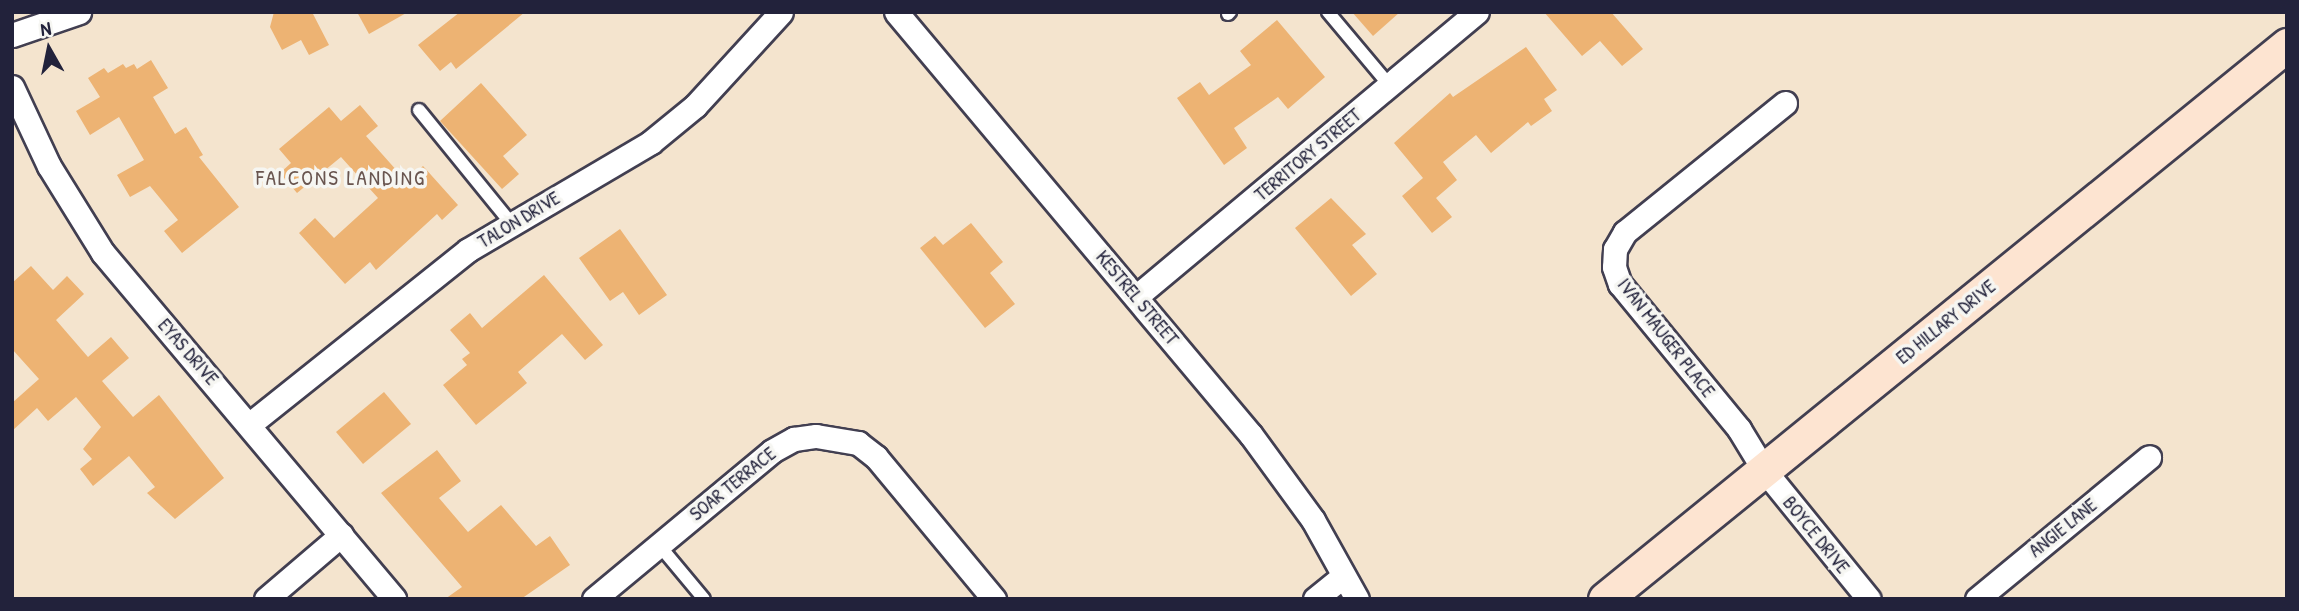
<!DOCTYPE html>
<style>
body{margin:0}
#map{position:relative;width:2299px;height:611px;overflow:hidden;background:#f4e4ce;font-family:"Patrick Hand",sans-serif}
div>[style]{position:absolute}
.building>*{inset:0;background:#edb373}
.roads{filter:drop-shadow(2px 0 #423f51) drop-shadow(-2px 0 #423f51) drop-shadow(0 2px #423f51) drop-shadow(0 -2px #423f51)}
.lane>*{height:12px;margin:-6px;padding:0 6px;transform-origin:6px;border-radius:6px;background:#fff}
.street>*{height:23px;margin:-11.5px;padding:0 11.5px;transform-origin:11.5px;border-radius:11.5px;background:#fff}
.secondary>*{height:33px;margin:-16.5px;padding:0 16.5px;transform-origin:16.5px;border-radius:16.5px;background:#fde4d1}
span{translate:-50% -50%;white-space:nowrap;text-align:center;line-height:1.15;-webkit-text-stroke:7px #f6f6f2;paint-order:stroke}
.street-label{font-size:19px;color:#22223b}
.neighbourhood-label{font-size:21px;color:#69554f;letter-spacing:2px}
.frame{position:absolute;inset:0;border:14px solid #22223b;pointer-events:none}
.north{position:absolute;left:14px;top:14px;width:70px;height:70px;-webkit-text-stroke:5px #f6f6f2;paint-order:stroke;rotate:351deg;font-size:19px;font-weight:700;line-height:28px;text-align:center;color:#22223b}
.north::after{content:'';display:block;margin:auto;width:24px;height:32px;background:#22223b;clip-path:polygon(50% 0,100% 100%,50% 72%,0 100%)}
</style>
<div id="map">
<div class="building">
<div style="clip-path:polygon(274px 12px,312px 12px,329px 45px,309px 55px,301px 40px,282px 50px,270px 27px)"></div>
<div style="clip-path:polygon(357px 12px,408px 12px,369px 34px)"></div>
<div style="clip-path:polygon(460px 12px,525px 12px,456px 69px,451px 62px,440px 71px,418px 45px)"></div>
<div style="clip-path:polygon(1352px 12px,1400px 12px,1373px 36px)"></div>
<div style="clip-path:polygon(1544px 12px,1611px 12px,1643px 49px,1622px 66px,1600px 41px,1582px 56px)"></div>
<div style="clip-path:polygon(1277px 20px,1325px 77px,1288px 109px,1278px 97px,1234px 128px,1247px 148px,1224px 165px,1177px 98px,1200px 82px,1209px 95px,1251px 65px,1240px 51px)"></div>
<div style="clip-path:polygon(1526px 47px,1557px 90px,1544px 99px,1552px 111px,1531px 126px,1528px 122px,1491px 153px,1476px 135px,1443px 162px,1457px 180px,1436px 198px,1452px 217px,1432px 233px,1402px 196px,1423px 178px,1394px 143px,1450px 93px,1453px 97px)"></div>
<div style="clip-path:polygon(151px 60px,168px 88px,153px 97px,175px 134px,186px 127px,203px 155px,199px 157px,239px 207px,182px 253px,164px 231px,178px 220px,150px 186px,130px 197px,117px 175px,144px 160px,119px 117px,90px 135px,76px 111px,100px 97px,88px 78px,104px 68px,108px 73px,123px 64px,126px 68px,134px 64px,137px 69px)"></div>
<div style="clip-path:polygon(481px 83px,527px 135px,503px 156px,519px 174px,502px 189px,440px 121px)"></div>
<div style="clip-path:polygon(360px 105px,378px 126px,366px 136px,406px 181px,423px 166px,458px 205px,442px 220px,437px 214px,376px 270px,370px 262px,345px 284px,299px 233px,315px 218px,334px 238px,378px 198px,341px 157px,297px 193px,280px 173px,291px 163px,279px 149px,329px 107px,341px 121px)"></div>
<div style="clip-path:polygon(1331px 198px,1366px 234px,1352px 245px,1377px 274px,1351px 296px,1295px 228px)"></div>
<div style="clip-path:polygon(971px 223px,1003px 262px,990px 273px,1015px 304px,985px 328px,920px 248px,935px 236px,943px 245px)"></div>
<div style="clip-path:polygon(620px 229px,667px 295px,639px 315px,623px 292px,610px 301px,579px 258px)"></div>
<div style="clip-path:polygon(31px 266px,53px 290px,67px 276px,84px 294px,56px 320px,88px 357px,111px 337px,129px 358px,102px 381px,133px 417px,159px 395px,224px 478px,175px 519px,147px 493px,155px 487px,129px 456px,93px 486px,80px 469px,92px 459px,83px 449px,101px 427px,76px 397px,48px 421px,37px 408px,12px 431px,12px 403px,39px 379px,12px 349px,12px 283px)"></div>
<div style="clip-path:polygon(544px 275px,603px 345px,585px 360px,562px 334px,518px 372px,527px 383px,476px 425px,443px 385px,467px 365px,462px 359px,470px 353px,450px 330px,470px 313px,482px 328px)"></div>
<div style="clip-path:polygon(384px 392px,411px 424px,363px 464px,336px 432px)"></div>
<div style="clip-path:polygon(437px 450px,461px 481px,439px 498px,468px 532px,501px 505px,536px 546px,550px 536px,570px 565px,521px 599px,445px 599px,462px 587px,381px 493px)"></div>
</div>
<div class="roads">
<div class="lane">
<div style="left:1328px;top:12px;width:98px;rotate:50deg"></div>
<div style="left:1228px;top:14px;width:3px;rotate:-45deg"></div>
<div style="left:419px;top:110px;width:144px;rotate:50.9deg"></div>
<div style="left:659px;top:545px;width:70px;rotate:50.2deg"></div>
</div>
<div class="street">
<div style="left:896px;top:12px;width:552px;rotate:50deg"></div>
<div style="left:1251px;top:435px;width:105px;rotate:53.9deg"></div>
<div style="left:1313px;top:520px;width:90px;rotate:60.9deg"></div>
<div style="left:12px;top:35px;width:71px;rotate:-18.9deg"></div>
<div style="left:12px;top:87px;width:87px;rotate:64.9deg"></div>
<div style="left:49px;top:166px;width:102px;rotate:58.2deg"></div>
<div style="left:103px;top:253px;width:452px;rotate:49.9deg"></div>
<div style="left:1785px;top:103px;width:206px;rotate:141.1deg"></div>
<div style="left:1625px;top:232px;width:20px;rotate:120deg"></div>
<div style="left:1615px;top:249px;width:18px;rotate:93deg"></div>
<div style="left:1614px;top:267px;width:18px;rotate:71deg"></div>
<div style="left:1620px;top:284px;width:188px;rotate:50.6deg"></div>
<div style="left:1739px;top:429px;width:48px;rotate:58.6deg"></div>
<div style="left:1764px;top:470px;width:166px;rotate:50.9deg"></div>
<div style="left:1137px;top:296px;width:443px;rotate:-39.9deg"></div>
<div style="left:250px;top:424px;width:279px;rotate:-38.6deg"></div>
<div style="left:468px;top:250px;width:212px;rotate:-30.5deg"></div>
<div style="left:651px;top:142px;width:57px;rotate:-39.3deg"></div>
<div style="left:695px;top:106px;width:127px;rotate:-47.5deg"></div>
<div style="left:266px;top:599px;width:99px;rotate:-40.5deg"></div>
<div style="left:594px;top:599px;width:231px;rotate:-39.7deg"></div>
<div style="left:772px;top:451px;width:25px;rotate:-29deg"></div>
<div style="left:794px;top:439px;width:22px;rotate:-8deg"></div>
<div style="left:816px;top:436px;width:43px;rotate:9.5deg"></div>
<div style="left:858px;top:443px;width:23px;rotate:38deg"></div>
<div style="left:876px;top:457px;width:185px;rotate:50.3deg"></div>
<div style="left:1315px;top:599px;width:35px;rotate:-39deg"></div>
<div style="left:1977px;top:599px;width:223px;rotate:-39.5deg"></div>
</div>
<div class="secondary">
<div style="left:1605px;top:599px;width:879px;rotate:-39.09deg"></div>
</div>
</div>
<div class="street-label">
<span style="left:1308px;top:155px;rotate:-40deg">TERRITORY STREET</span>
<span style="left:519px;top:220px;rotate:-31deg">TALON DRIVE</span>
<span style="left:1137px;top:298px;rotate:50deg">KESTREL STREET</span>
<span style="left:1946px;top:322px;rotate:-39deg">ED HILLARY DRIVE</span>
<span style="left:1666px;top:338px;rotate:52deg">IVAN MAUGER PLACE</span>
<span style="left:188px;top:352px;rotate:49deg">EYAS DRIVE</span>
<span style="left:733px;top:484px;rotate:-39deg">SOAR TERRACE</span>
<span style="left:2063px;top:528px;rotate:-39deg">ANGIE LANE</span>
<span style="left:1816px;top:535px;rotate:51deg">BOYCE DRIVE</span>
</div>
<div class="neighbourhood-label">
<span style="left:341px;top:178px">FALCONS LANDING</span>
</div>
<div class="frame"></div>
<div class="north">N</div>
</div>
